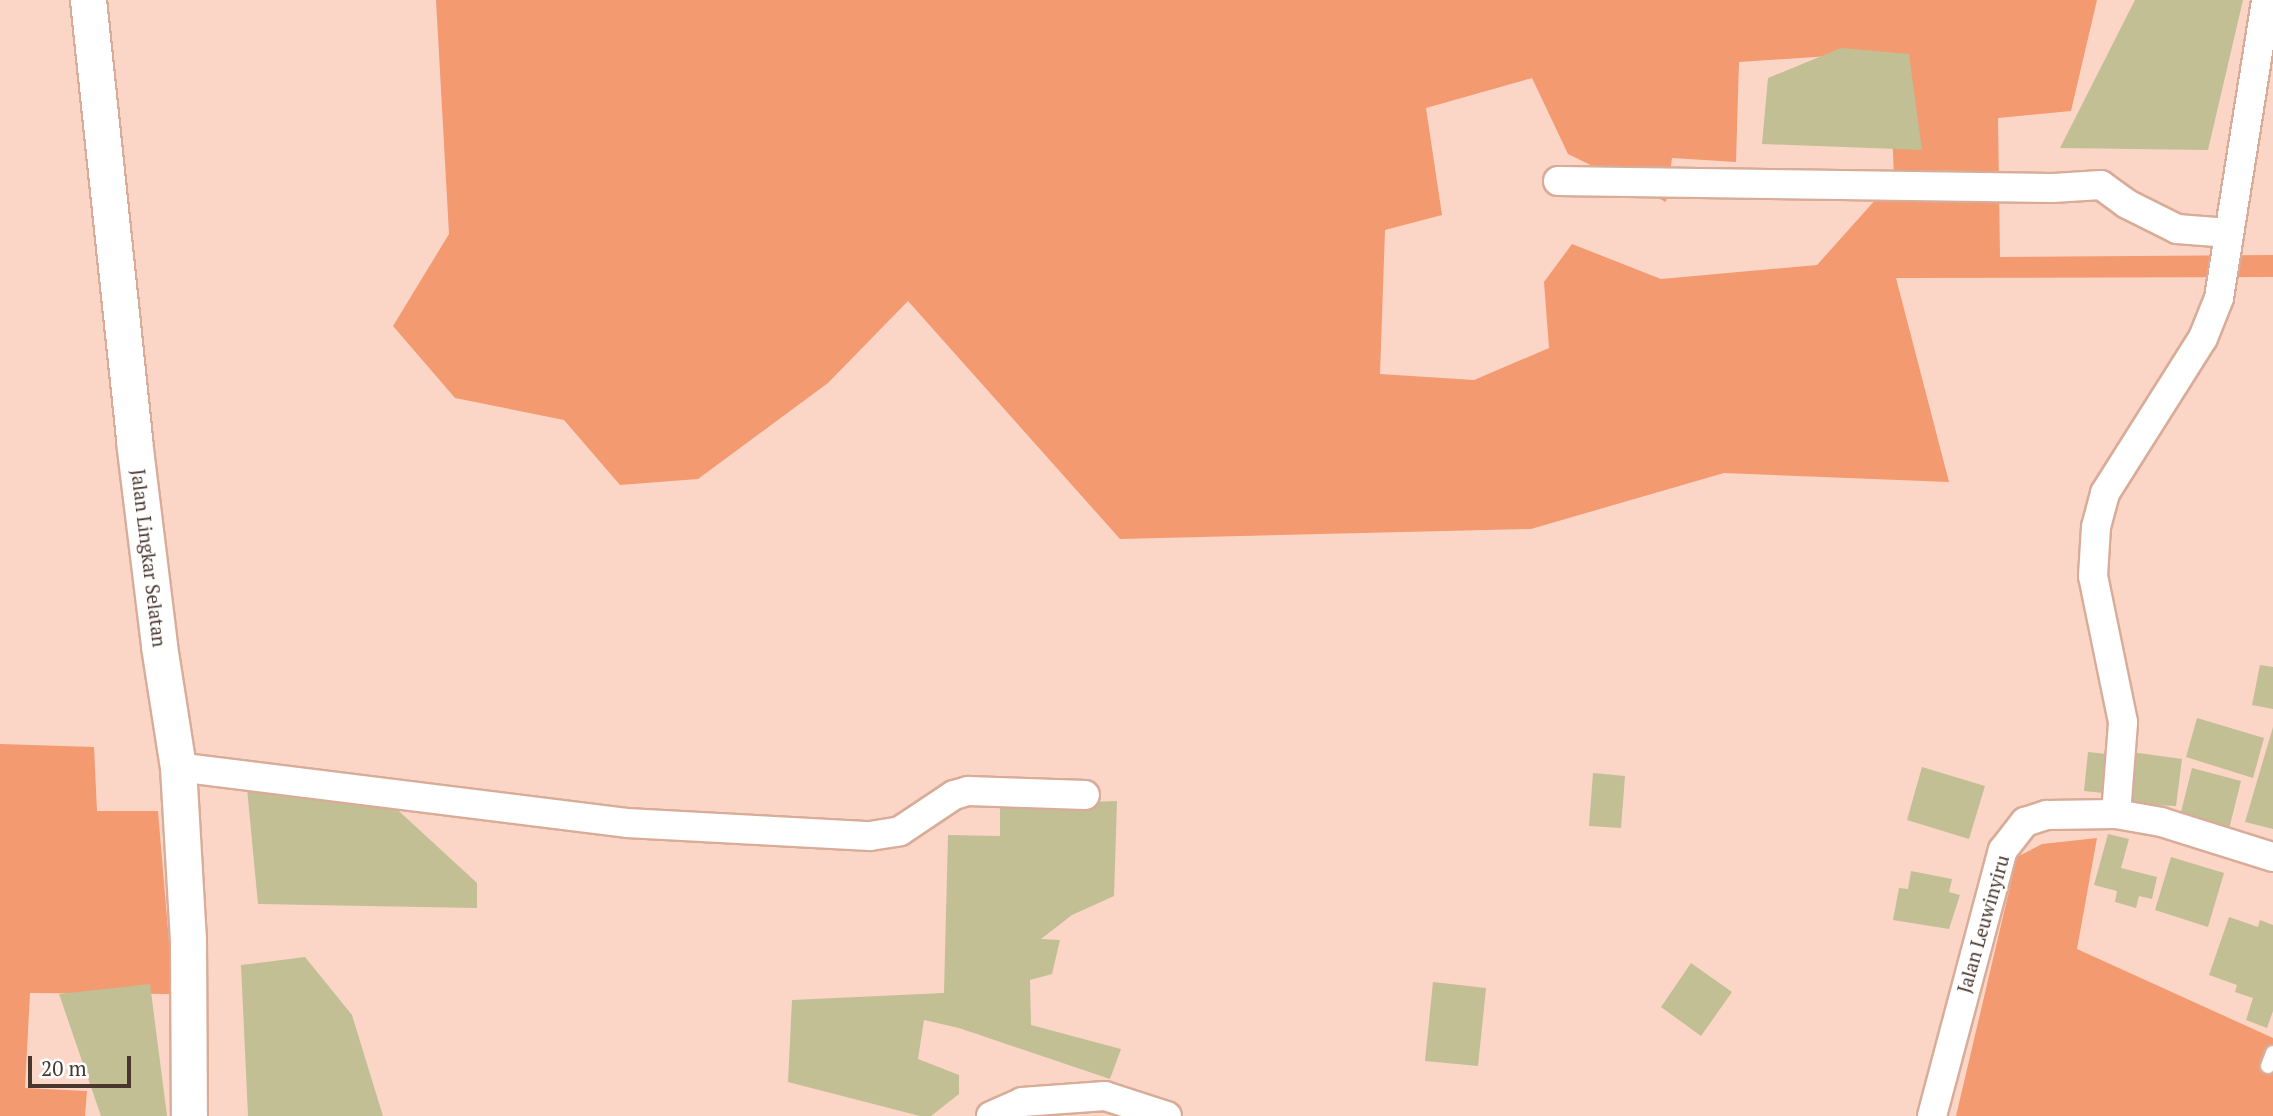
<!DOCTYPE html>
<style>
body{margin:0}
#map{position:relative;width:2273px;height:1116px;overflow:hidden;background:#fbd6c6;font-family:"PT Serif",serif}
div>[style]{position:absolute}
.green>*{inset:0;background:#f39a71}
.building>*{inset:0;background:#c1bf93}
.roads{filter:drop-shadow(2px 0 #d8ac98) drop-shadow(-2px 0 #d8ac98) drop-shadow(0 2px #d8ac98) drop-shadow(0 -2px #d8ac98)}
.service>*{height:14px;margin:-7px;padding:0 7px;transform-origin:7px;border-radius:7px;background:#fff}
.minor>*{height:28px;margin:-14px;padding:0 14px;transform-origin:14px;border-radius:14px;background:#fff}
.tertiary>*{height:35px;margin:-17.5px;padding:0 17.5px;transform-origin:17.5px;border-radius:17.5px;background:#fff}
span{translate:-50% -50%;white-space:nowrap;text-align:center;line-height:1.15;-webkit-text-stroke:5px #fff;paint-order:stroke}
.street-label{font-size:19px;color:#49372f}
.scale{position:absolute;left:28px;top:1056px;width:103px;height:32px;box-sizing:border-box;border:4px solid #49372f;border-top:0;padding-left:9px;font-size:21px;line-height:24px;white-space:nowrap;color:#49372f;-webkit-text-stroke:5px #fff;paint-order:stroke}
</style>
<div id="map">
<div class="green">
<div style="clip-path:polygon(evenodd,436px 0,2097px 0,2071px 111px,1998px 118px,2000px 257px,2273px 255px,2273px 277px,1896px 278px,1949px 482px,1724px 473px,1531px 529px,1120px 539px,908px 301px,828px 383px,698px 479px,620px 485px,564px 420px,455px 398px,393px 326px,449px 234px,436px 0,1889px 52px,1894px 179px,1817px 265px,1661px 279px,1572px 244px,1544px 282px,1549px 348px,1474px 380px,1380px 374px,1385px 230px,1442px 215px,1426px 108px,1532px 78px,1568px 154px,1666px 202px,1672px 158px,1736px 162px,1739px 62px,1889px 52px)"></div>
<div style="clip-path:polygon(0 744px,94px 747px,97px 811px,158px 811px,169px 942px,169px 994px,30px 993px,25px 1088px,87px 1091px,85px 1116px,0 1116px)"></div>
<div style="clip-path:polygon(2097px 838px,2077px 949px,2273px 1038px,2273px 1116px,1956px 1116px,2017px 857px,2042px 844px)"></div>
</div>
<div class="building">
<div style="clip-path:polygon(2135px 0,2243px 0,2208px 150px,2060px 148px)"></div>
<div style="clip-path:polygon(1841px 48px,1909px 54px,1922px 150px,1762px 144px,1768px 78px)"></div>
<div style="clip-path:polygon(2260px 665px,2273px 667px,2273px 709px,2252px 705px)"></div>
<div style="clip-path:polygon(2197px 718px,2264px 738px,2253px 778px,2186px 757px)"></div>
<div style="clip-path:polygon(2273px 727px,2273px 829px,2245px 822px)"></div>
<div style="clip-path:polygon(2088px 752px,2116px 755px,2113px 794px,2084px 791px)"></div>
<div style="clip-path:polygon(2131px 752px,2182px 759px,2176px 806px,2124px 804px)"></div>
<div style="clip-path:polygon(1922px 767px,1985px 786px,1969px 839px,1907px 820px)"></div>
<div style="clip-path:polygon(2192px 768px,2241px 781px,2229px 829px,2180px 816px)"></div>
<div style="clip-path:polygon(1593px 773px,1625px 776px,1621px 828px,1589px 826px)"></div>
<div style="clip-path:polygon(247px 788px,389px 802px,477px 883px,477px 908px,258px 904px)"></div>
<div style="clip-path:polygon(1117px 801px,1114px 896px,1072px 915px,1041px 939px,1060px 940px,1052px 974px,1030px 980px,1031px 1025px,1121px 1049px,1110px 1079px,959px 1028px,924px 1020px,918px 1059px,959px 1075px,959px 1094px,931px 1116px,920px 1116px,788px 1082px,792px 1000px,944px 993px,948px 835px,1000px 836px,1000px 805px)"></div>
<div style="clip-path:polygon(2108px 834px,2129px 839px,2121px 868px,2157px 877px,2152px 899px,2139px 896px,2136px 908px,2115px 902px,2117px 891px,2094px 885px)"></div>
<div style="clip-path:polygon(2171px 857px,2224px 873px,2208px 927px,2155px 910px)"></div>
<div style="clip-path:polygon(1911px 871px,1952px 879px,1949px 892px,1960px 895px,1949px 929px,1893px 920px,1899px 888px,1908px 889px)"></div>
<div style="clip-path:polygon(2229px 917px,2258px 927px,2260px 920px,2273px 925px,2273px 1011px,2267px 1028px,2246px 1020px,2253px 998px,2235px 992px,2237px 985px,2209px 975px)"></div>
<div style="clip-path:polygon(305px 957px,352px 1015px,383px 1116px,248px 1116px,241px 965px)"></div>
<div style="clip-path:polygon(1691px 963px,1732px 992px,1701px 1036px,1661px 1007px)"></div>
<div style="clip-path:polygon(1433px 982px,1486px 988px,1478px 1066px,1425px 1061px)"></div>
<div style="clip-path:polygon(150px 984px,167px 1116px,101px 1116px,59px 994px)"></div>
</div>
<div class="roads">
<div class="service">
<div style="left:2268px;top:1066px;width:14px;rotate:-69deg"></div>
</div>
<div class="minor">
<div style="left:1558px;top:181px;width:494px;rotate:0.8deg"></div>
<div style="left:2052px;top:188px;width:49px;rotate:-3.5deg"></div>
<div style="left:2101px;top:185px;width:32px;rotate:36deg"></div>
<div style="left:2127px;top:204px;width:56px;rotate:26.6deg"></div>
<div style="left:2177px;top:229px;width:52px;rotate:4.4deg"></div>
<div style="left:178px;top:767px;width:452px;rotate:7.1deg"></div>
<div style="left:627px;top:823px;width:243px;rotate:3.1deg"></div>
<div style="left:870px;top:836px;width:30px;rotate:-9deg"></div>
<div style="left:900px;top:831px;width:65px;rotate:-33.7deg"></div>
<div style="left:954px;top:795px;width:15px;rotate:-16deg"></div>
<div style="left:968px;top:791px;width:117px;rotate:2deg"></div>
<div style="left:2116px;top:814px;width:92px;rotate:-85.6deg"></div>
<div style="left:2123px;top:722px;width:149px;rotate:-101.6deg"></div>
<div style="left:2093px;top:576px;width:49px;rotate:-86.5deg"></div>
<div style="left:2096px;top:527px;width:35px;rotate:-75deg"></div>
<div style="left:2105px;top:493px;width:183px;rotate:-57.7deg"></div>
<div style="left:2203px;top:338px;width:43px;rotate:-68.2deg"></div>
<div style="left:2219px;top:298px;width:302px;rotate:-81deg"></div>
<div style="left:991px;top:1116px;width:34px;rotate:-24deg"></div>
<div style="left:1022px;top:1102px;width:83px;rotate:-4.1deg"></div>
<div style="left:1105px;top:1096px;width:65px;rotate:17.9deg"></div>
<div style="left:1932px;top:1116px;width:275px;rotate:-75.1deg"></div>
<div style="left:2003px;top:850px;width:36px;rotate:-52deg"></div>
<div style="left:2025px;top:822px;width:23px;rotate:-18deg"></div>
<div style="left:2047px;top:815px;width:69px;rotate:-0.8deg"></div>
<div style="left:2116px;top:814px;width:46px;rotate:10.1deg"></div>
<div style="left:2161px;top:822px;width:117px;rotate:17.4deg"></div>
</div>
<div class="tertiary">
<div style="left:88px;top:0;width:443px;rotate:84deg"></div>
<div style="left:134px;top:441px;width:207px;rotate:83deg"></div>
<div style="left:159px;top:646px;width:122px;rotate:81.1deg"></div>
<div style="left:178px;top:767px;width:172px;rotate:86.7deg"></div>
<div style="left:188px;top:939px;width:177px;rotate:89.7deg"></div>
</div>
</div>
<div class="street-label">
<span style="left:149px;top:558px;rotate:83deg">Jalan Lingkar Selatan</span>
<span style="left:1983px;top:924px;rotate:-74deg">Jalan Leuwinyiru</span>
</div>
<div class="scale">20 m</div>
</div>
